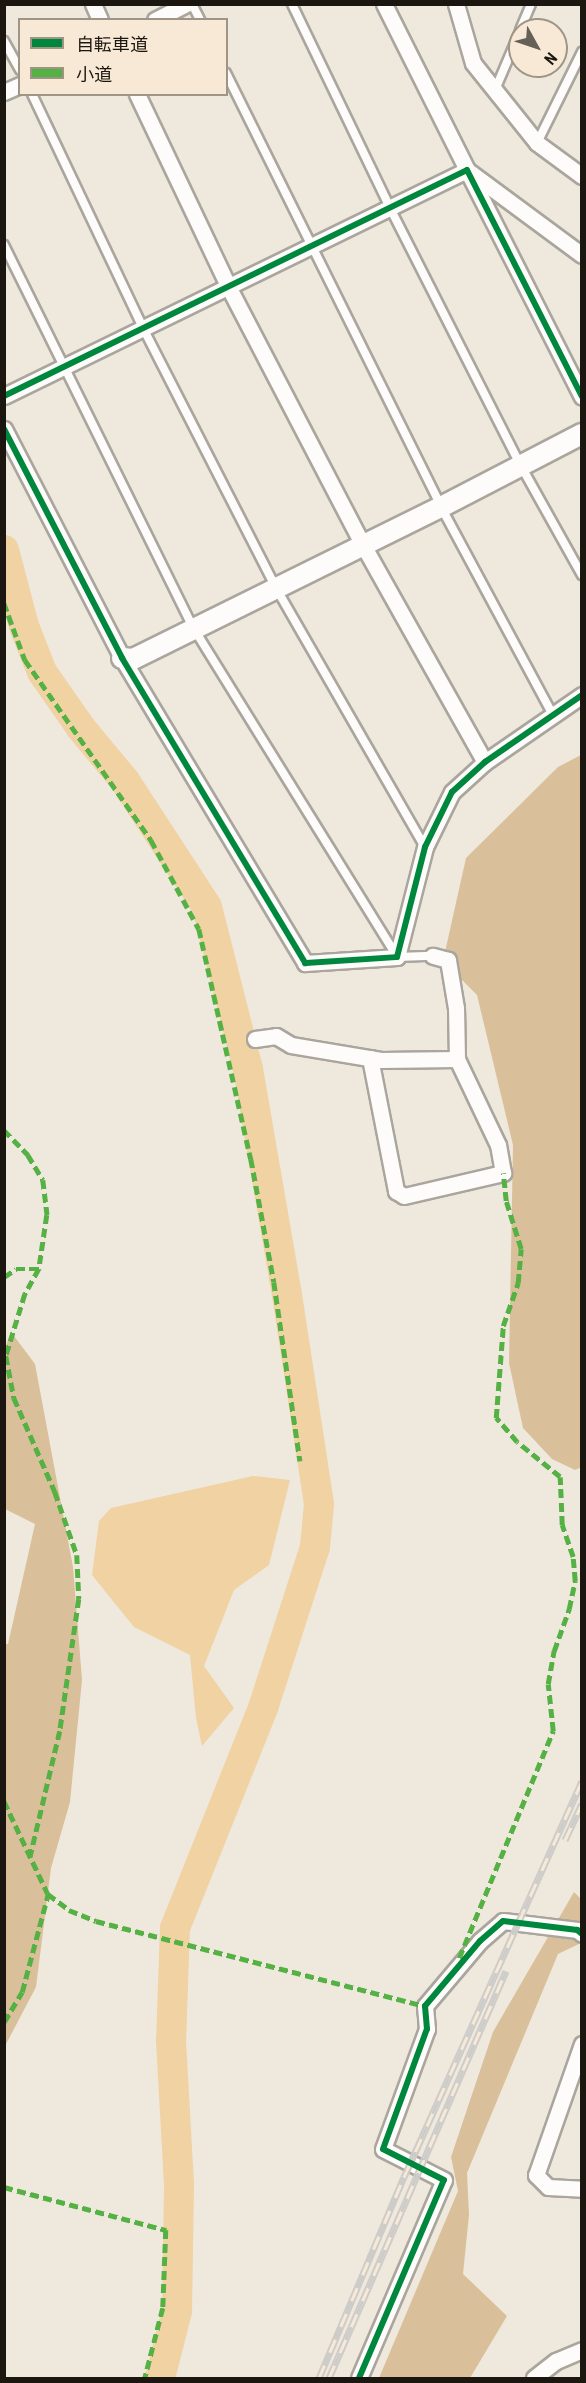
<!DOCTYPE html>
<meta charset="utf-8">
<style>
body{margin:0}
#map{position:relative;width:586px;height:2383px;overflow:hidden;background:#efe8dd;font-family:"Roboto Condensed","Noto Sans JP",sans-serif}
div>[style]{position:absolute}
.forest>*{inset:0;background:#d9c09a}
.water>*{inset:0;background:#f0d2a3}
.river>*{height:30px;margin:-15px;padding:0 15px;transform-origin:15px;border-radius:15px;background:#f0d2a3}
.roads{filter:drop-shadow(2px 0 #aaa59d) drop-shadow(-2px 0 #aaa59d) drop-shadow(0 2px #aaa59d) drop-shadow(0 -2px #aaa59d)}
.service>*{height:8px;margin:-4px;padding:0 4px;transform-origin:4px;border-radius:4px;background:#fdfcfa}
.minor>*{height:15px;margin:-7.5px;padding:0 7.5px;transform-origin:7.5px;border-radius:7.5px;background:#fdfcfa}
.tertiary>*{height:20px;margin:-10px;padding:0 10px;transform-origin:10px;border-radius:10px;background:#fdfcfa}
.rail>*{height:7px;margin-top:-3.5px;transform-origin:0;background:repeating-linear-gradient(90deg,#f7e9d5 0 14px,#ceccc9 0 28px);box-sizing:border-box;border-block:2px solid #ceccc9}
.quiet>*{height:4.5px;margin-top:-2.25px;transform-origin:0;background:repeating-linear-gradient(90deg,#55b144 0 9px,transparent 0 13.5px)}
.cycleway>*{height:6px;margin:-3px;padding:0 3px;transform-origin:3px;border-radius:3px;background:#00873e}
span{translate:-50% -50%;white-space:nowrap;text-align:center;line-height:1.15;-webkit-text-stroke:4.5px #f7e9d5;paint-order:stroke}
.frame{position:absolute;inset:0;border:6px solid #1b1710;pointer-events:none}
.legend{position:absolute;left:18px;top:18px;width:210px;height:78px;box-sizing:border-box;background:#f7e9d5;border:2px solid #9f9586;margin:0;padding:8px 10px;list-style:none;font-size:18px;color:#1b1710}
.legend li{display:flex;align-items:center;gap:12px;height:30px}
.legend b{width:30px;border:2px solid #9f9586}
.north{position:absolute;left:508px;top:18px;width:60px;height:60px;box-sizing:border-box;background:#f7e9d5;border:2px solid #9f9586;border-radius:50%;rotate:130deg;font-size:16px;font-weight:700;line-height:24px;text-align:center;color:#1b1710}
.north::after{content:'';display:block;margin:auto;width:21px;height:27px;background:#656058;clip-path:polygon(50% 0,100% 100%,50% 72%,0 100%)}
</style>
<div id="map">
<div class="forest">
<div style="clip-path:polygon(581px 755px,582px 1467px,575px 1470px,552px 1459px,523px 1428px,509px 1363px,513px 1145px,477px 995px,443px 961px,466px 858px,558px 767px)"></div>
<div style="clip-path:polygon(11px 1332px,35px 1364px,73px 1567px,82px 1680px,70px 1802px,51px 1868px,36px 1987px,5px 2046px,5px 1644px,8px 1644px,35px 1524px,5px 1509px,4px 1351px)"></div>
<div style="clip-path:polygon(574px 1892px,581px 1899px,581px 1943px,558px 1954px,467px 2173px,469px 2215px,463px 2274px,507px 2316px,470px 2378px,379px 2378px,458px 2191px,451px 2157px,493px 2032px)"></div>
</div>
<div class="water">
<div style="clip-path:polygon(253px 1476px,290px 1480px,269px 1565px,234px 1590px,204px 1666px,234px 1708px,202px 1746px,196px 1718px,190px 1655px,134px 1627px,92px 1575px,99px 1521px,111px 1508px)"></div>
</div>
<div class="river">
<div style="left:4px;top:550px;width:79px;rotate:75.3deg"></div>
<div style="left:24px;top:626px;width:49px;rotate:68.6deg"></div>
<div style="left:42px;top:672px;width:68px;rotate:55.1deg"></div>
<div style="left:81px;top:728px;width:69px;rotate:50.3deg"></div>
<div style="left:125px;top:781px;width:150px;rotate:56.9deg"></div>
<div style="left:207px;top:907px;width:167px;rotate:75.8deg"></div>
<div style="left:248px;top:1069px;width:229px;rotate:80.2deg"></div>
<div style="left:287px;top:1295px;width:211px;rotate:81.3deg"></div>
<div style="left:319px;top:1504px;width:43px;rotate:95.3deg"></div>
<div style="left:315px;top:1547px;width:169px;rotate:107.9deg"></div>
<div style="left:263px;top:1708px;width:237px;rotate:111.8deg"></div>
<div style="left:175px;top:1928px;width:113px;rotate:92deg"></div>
<div style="left:171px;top:2041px;width:145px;rotate:86.8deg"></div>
<div style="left:179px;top:2186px;width:125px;rotate:90.9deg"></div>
<div style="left:177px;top:2311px;width:69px;rotate:104.2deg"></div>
</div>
<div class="roads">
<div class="service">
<div style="left:192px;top:4px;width:18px;rotate:63deg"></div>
<div style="left:292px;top:4px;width:226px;rotate:64.3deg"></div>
<div style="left:390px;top:208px;width:289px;rotate:63.1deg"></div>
<div style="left:521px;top:466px;width:125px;rotate:60.8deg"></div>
<div style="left:520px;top:30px;width:28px;rotate:-67deg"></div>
<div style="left:4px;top:41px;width:33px;rotate:61deg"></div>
<div style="left:226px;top:73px;width:484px;rotate:63.6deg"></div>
<div style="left:441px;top:507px;width:236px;rotate:61.7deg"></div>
<div style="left:495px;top:90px;width:64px;rotate:-67deg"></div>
<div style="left:32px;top:94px;width:259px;rotate:64.6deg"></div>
<div style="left:143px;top:328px;width:292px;rotate:62.9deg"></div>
<div style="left:276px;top:588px;width:299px;rotate:60.1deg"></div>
<div style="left:537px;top:143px;width:102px;rotate:-63.7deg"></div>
<div style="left:4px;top:245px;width:428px;rotate:63.7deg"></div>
<div style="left:194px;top:629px;width:386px;rotate:58.2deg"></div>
<div style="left:397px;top:957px;width:36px;rotate:-2deg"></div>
</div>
<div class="minor">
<div style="left:93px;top:4px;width:17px;rotate:66deg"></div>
<div style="left:384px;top:4px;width:186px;rotate:63.4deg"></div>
<div style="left:467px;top:170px;width:143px;rotate:36.5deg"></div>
<div style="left:456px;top:4px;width:61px;rotate:73.9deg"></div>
<div style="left:473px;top:63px;width:102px;rotate:51.3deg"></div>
<div style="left:537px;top:143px;width:56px;rotate:36.3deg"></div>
<div style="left:155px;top:20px;width:36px;rotate:-27deg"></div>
<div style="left:4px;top:92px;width:17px;rotate:-24deg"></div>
<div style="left:137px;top:94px;width:212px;rotate:64.6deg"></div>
<div style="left:228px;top:286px;width:292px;rotate:62.5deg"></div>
<div style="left:363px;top:545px;width:249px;rotate:60.7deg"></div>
<div style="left:4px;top:396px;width:515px;rotate:-26.02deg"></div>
<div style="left:467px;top:170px;width:254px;rotate:63.1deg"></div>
<div style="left:4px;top:429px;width:258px;rotate:62.7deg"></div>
<div style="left:122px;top:658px;width:356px;rotate:59deg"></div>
<div style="left:305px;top:963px;width:92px;rotate:-3.7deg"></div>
<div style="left:397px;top:957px;width:114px;rotate:-75.7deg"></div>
<div style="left:425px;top:847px;width:61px;rotate:-63.9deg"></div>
<div style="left:452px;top:792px;width:45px;rotate:-42.3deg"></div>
<div style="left:485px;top:762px;width:118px;rotate:-34.6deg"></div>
<div style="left:255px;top:1039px;width:21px;rotate:-8deg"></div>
<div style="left:276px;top:1036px;width:17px;rotate:31deg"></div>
<div style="left:291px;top:1045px;width:91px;rotate:9.5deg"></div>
<div style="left:381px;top:1060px;width:76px;rotate:-0.8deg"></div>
<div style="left:370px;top:1058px;width:136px;rotate:78.9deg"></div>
<div style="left:396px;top:1191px;width:9px;rotate:32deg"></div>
<div style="left:404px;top:1196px;width:102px;rotate:-13.1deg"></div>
<div style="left:503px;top:1173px;width:28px;rotate:-100deg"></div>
<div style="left:498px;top:1145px;width:95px;rotate:-115.5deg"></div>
<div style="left:457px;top:1059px;width:51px;rotate:-91.1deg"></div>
<div style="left:456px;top:1008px;width:49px;rotate:-99.5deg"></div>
<div style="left:448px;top:960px;width:16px;rotate:-165deg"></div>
<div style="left:582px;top:2044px;width:139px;rotate:109.3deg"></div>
<div style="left:536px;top:2175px;width:17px;rotate:45deg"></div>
<div style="left:548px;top:2187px;width:34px;rotate:3deg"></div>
<div style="left:359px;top:2378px;width:215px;rotate:-66.8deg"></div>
<div style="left:444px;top:2180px;width:68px;rotate:-153.1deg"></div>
<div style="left:383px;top:2149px;width:128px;rotate:-69.9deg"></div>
<div style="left:427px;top:2029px;width:23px;rotate:-95deg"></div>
<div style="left:425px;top:2006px;width:85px;rotate:-49.8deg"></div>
<div style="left:480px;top:1941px;width:30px;rotate:-41deg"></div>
<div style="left:503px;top:1921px;width:75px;rotate:6.9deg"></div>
<div style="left:577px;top:1930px;width:6px;rotate:39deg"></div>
<div style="left:534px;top:2378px;width:28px;rotate:-38deg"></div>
<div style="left:556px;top:2361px;width:28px;rotate:-23deg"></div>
</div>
<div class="tertiary">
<div style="left:122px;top:658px;width:11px;rotate:5deg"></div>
<div style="left:133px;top:659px;width:343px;rotate:-26.3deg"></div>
<div style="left:441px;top:507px;width:159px;rotate:-27.4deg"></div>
</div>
</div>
<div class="rail">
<div style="left:565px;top:1840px;width:40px;rotate:-65deg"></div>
<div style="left:319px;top:2378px;width:218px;rotate:-67.1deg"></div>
<div style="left:404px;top:2177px;width:434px;rotate:-65.8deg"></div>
<div style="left:329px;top:2378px;width:444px;rotate:-66.5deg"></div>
</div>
<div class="quiet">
<div style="left:4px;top:603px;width:61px;rotate:69.8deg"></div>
<div style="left:25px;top:660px;width:220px;rotate:55deg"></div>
<div style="left:151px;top:840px;width:101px;rotate:61.7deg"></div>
<div style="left:199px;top:929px;width:236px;rotate:77.3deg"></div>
<div style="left:251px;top:1159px;width:125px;rotate:79.4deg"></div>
<div style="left:274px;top:1282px;width:181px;rotate:81.7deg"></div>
<div style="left:4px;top:1130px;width:35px;rotate:46deg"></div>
<div style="left:28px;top:1155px;width:29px;rotate:59deg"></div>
<div style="left:43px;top:1180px;width:35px;rotate:83deg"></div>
<div style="left:47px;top:1215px;width:55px;rotate:98.4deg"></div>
<div style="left:39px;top:1269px;width:29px;rotate:119deg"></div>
<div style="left:25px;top:1294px;width:65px;rotate:107deg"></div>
<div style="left:6px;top:1356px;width:43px;rotate:79.2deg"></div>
<div style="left:14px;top:1398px;width:103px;rotate:66.4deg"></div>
<div style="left:55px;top:1492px;width:67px;rotate:70.8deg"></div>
<div style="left:77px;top:1555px;width:44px;rotate:87.4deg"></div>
<div style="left:79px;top:1599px;width:133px;rotate:98.2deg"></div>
<div style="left:60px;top:1731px;width:130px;rotate:103.3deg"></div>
<div style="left:4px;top:1277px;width:14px;rotate:-34deg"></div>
<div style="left:16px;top:1269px;width:23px"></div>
<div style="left:4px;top:1801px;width:103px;rotate:64.7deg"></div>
<div style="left:48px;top:1894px;width:26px;rotate:37deg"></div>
<div style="left:69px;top:1910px;width:29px;rotate:22deg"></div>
<div style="left:96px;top:1921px;width:340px;rotate:14.5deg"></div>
<div style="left:459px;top:1958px;width:246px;rotate:-67.5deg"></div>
<div style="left:553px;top:1731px;width:47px;rotate:-96.1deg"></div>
<div style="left:548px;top:1684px;width:34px;rotate:-80deg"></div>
<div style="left:554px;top:1651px;width:45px;rotate:-70.3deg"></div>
<div style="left:569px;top:1609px;width:29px;rotate:-78deg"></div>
<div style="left:575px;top:1581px;width:24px;rotate:-95deg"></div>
<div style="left:573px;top:1557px;width:34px;rotate:-109deg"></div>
<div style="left:562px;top:1525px;width:48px;rotate:-92.4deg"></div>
<div style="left:560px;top:1477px;width:55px;rotate:-140.9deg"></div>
<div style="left:517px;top:1442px;width:32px;rotate:-131deg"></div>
<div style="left:496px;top:1418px;width:92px;rotate:-85.6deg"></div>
<div style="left:503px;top:1326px;width:46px;rotate:-70.8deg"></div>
<div style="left:518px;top:1283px;width:34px;rotate:-85deg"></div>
<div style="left:521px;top:1249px;width:50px;rotate:-107.4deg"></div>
<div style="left:506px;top:1201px;width:28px;rotate:-96deg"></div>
<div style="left:4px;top:2022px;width:35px;rotate:-59deg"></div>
<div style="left:22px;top:1992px;width:101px;rotate:-75.1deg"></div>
<div style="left:4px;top:2187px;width:168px;rotate:14.9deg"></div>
<div style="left:166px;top:2230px;width:78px;rotate:92.2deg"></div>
<div style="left:163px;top:2308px;width:72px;rotate:104.4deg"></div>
</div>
<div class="cycleway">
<div style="left:4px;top:396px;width:515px;rotate:-26.02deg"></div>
<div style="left:467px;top:170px;width:254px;rotate:63.1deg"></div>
<div style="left:4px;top:429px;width:258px;rotate:62.7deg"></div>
<div style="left:122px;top:658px;width:356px;rotate:59deg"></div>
<div style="left:305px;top:963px;width:92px;rotate:-3.7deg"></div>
<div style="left:397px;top:957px;width:114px;rotate:-75.7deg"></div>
<div style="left:425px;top:847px;width:61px;rotate:-63.9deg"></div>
<div style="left:452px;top:792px;width:45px;rotate:-42.3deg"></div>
<div style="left:485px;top:762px;width:118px;rotate:-34.6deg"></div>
<div style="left:359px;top:2378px;width:215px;rotate:-66.8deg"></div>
<div style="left:444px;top:2180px;width:68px;rotate:-153.1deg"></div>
<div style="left:383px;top:2149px;width:128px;rotate:-69.9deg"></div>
<div style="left:427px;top:2029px;width:23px;rotate:-95deg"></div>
<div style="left:425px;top:2006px;width:85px;rotate:-49.8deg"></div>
<div style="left:480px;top:1941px;width:30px;rotate:-41deg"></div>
<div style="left:503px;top:1921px;width:75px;rotate:6.9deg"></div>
<div style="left:577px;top:1930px;width:6px;rotate:39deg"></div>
</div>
<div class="frame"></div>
<ul class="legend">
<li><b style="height:8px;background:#00873e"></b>自転車道</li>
<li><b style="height:8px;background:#55b144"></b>小道</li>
</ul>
<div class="north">N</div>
</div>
